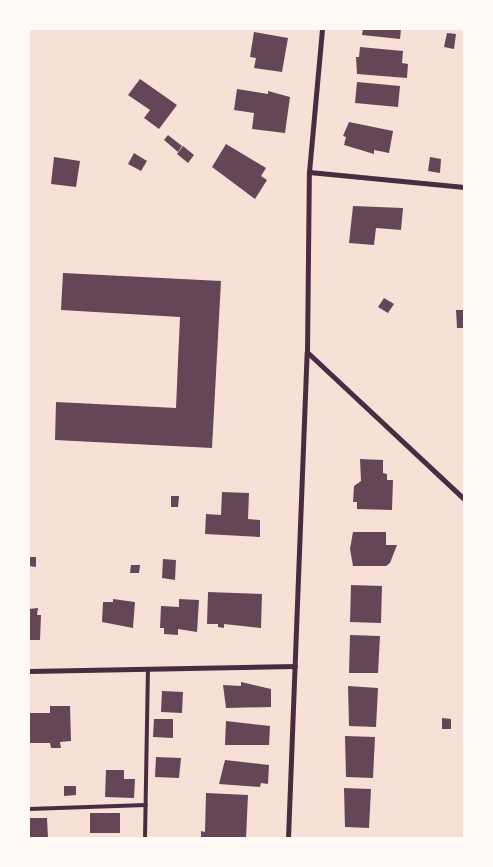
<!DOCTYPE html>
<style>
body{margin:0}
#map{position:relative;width:493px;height:867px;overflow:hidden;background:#f7e1d7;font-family:"Titillium Web",sans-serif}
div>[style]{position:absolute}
.building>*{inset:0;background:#644757}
.service>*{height:4px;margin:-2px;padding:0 2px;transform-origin:2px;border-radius:2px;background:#4a2c40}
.minor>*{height:5px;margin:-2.5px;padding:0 2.5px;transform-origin:2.5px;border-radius:2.5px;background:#4a2c40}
span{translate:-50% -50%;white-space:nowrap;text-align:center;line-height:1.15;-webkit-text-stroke:5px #fffaf5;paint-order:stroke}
.frame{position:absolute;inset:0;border:30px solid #fffaf5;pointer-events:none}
</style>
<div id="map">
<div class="building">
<div style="clip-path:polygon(363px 29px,401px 29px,400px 39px,362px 35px)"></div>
<div style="clip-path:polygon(254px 32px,288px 38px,282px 72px,254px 68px,256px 58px,250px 57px)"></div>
<div style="clip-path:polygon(447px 33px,456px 34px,454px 49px,444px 47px)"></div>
<div style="clip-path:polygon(360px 47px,403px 51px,402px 63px,408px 64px,407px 78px,357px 74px,356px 57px,359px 57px)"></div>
<div style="clip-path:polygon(140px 79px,177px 105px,159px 129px,144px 118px,150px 110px,128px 95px)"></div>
<div style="clip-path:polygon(357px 82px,400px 86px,398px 107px,355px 103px)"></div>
<div style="clip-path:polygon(237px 89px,268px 94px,268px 91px,290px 97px,285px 133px,252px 129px,254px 113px,234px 110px)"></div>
<div style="clip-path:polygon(349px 122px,393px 131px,389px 153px,374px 150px,374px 154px,344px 145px,346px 137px,343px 136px)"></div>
<div style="clip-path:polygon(168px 135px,182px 146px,178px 152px,164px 140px)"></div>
<div style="clip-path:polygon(226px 144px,266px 168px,261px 176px,267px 180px,255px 199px,212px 167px)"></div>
<div style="clip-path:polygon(183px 146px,194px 155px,188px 163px,177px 154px)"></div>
<div style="clip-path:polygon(134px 153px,147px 161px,141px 171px,128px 164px)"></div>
<div style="clip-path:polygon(54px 157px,80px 161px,76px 187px,51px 184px)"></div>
<div style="clip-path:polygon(430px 157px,441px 159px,440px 173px,428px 171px)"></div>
<div style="clip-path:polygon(353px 206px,403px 208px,401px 230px,376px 228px,374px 245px,349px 243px)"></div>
<div style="clip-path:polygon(63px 273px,221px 281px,212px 448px,55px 440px,56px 402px,176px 408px,178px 361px,180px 317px,61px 310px)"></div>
<div style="clip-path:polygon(384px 298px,394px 304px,388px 313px,378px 307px)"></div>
<div style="clip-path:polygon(456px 310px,464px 310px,464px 328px,457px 328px)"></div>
<div style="clip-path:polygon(360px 459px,383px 460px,383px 473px,387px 474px,387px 480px,393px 480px,392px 510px,357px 509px,357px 502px,353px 502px,354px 486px,361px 481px)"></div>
<div style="clip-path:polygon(222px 492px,249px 493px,248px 519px,260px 520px,260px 537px,205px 534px,206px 514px,221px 515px)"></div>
<div style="clip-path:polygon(171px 496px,179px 496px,178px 507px,171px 507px)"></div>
<div style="clip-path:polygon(353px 532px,386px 532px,386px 545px,397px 545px,390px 563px,386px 566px,353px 566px,350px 549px)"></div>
<div style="clip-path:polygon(29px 557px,36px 557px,36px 567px,29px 566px)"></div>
<div style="clip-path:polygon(163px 559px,176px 560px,175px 580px,162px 578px)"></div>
<div style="clip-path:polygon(131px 565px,140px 565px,139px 573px,130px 573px)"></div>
<div style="clip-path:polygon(351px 585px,382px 586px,381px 623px,350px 622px)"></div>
<div style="clip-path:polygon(208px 592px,262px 594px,261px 628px,224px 624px,224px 628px,218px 627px,218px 624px,207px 624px)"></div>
<div style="clip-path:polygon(113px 599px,135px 602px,133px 628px,102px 622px,103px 602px,113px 602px)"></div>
<div style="clip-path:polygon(179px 599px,199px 600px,197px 632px,178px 629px,178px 635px,164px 634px,164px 628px,160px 628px,161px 606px,179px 607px)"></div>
<div style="clip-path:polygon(38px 608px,37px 615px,41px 615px,40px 640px,29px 640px,29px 609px)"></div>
<div style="clip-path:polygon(350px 635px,380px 636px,378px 673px,349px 673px)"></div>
<div style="clip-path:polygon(241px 682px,271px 689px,271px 707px,226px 708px,223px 685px,241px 686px)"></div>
<div style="clip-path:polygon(348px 686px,378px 688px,376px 727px,349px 726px)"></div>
<div style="clip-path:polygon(162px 691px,183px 692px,182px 713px,161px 712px)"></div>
<div style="clip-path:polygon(50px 706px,70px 706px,71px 741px,60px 742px,61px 748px,51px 748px,50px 743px,30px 743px,30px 713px,50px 713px)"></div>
<div style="clip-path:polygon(442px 718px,451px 719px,451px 729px,442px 729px)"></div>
<div style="clip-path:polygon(154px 719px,173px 719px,173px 738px,153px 737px)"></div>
<div style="clip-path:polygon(226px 721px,270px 726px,269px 745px,225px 745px)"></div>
<div style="clip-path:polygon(345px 736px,375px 737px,373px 778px,346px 777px)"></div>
<div style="clip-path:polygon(156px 757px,181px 758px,179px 778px,155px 777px)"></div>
<div style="clip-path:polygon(225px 760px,269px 765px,268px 784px,261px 783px,260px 787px,219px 784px)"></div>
<div style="clip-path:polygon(106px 770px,124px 770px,124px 779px,135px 779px,134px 798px,105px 797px)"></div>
<div style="clip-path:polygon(64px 786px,76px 786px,76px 795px,64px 796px)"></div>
<div style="clip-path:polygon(344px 788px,371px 789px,369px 828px,345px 827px)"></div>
<div style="clip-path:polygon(206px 793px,248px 795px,246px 838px,201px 838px,201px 831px,205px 832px)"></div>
<div style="clip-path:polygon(90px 813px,120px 813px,120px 833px,90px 833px)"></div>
<div style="clip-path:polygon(29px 818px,47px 818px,48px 838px,29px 838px)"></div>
</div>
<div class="service">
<div style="left:29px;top:809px;width:117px;rotate:-2deg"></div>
<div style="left:145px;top:838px;width:169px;rotate:-89deg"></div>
</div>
<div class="minor">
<div style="left:309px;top:172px;width:156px;rotate:5.5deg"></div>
<div style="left:307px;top:352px;width:215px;rotate:43.1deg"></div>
<div style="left:29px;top:671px;width:266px;rotate:-1.1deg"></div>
<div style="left:288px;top:838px;width:486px;rotate:-87.8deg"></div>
<div style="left:307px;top:352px;width:180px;rotate:-89.4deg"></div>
<div style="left:309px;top:172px;width:144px;rotate:-84.8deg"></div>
</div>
<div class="frame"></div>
</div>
